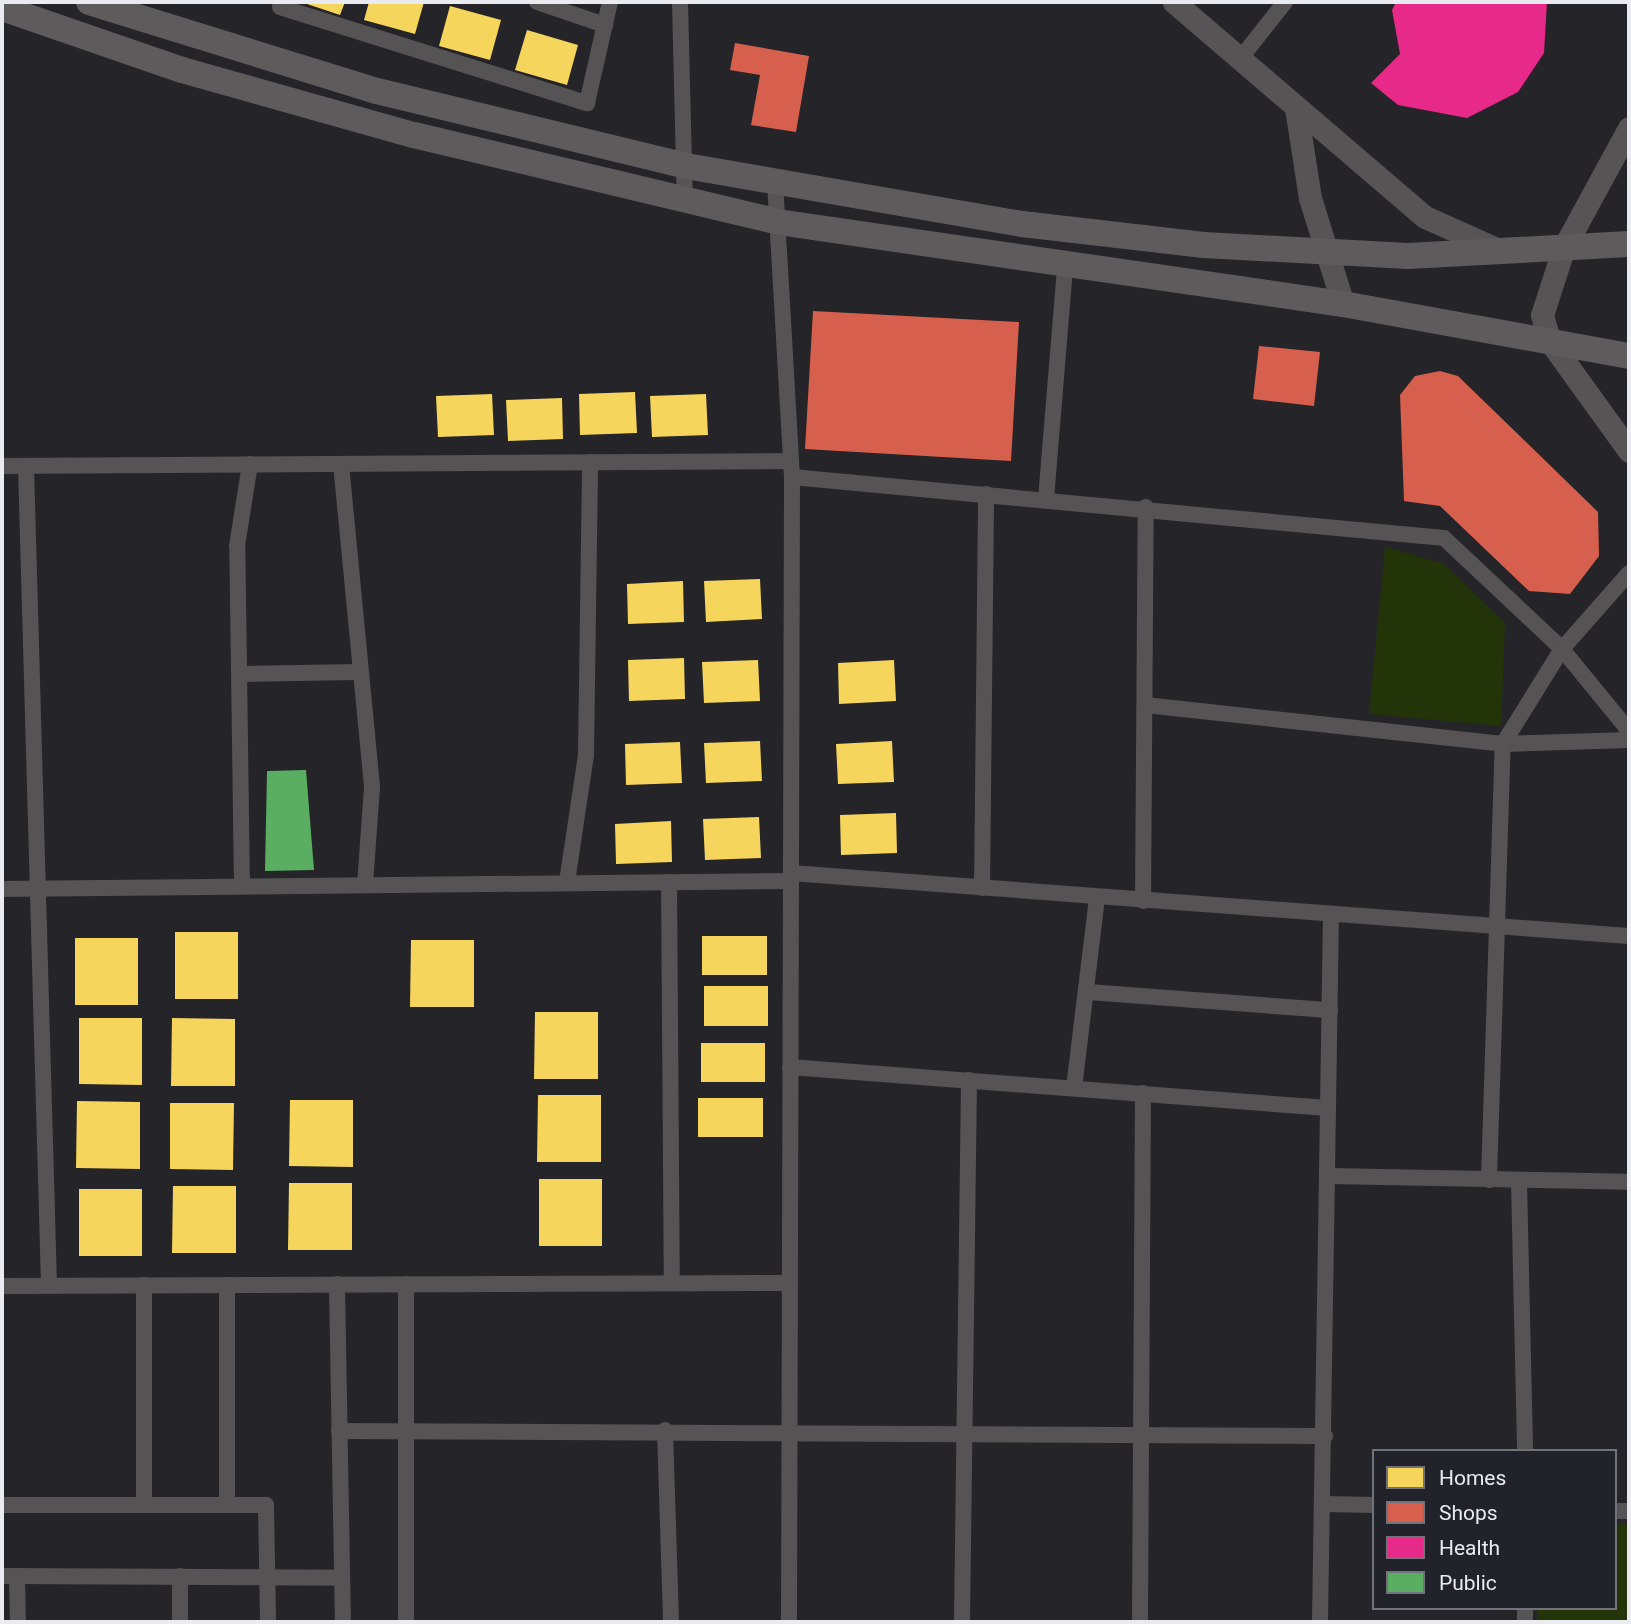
<!DOCTYPE html>
<style>
body{margin:0}
#map{position:relative;width:1631px;height:1624px;overflow:hidden;background:#242429;font-family:Roboto,sans-serif}
div>[style]{position:absolute}
.green>*{inset:0;background:#243409}
.homes>*{inset:0;background:#f6d55c}
.shops>*{inset:0;background:#d6604d}
.health>*{inset:0;background:#e7298a}
.public>*{inset:0;background:#5aae61}
.street>*{height:16px;margin:-8px;padding:0 8px;transform-origin:8px;border-radius:8px;background:#555354}
.secondary>*{height:23px;margin:-11.5px;padding:0 11.5px;transform-origin:11.5px;border-radius:11.5px;background:#565455}
.primary>*{height:26px;margin:-13px;padding:0 13px;transform-origin:13px;border-radius:13px;background:#5d5b5c}
span{translate:-50% -50%;white-space:nowrap;text-align:center;line-height:1.15;-webkit-text-stroke:7px #22222b;paint-order:stroke}
.frame{position:absolute;inset:0;border:4px solid #eaeaf1;pointer-events:none}
.legend{position:absolute;left:1372px;top:1449px;width:245px;height:161px;box-sizing:border-box;background:#22222b;border:2px solid #72727a;margin:0;padding:9px 12px;list-style:none;font-size:21px;color:#eaeaf1}
.legend li{display:flex;align-items:center;gap:14px;height:35px}
.legend b{width:35px;border:2px solid #72727a}
</style>
<div id="map">
<div class="green">
<div style="clip-path:polygon(1385px 547px,1444px 564px,1505px 623px,1501px 726px,1369px 714px)"></div>
<div style="clip-path:polygon(1615px 1524px,1629px 1524px,1629px 1622px,1537px 1622px,1537px 1608px,1615px 1608px)"></div>
</div>
<div class="homes">
<div style="clip-path:polygon(301px 2px,345px 2px,340px 15px)"></div>
<div style="clip-path:polygon(369px 2px,424px 2px,415px 34px,364px 20px)"></div>
<div style="clip-path:polygon(450px 6px,501px 20px,490px 60px,439px 46px)"></div>
<div style="clip-path:polygon(527px 30px,578px 45px,567px 85px,515px 70px)"></div>
<div style="clip-path:polygon(635px 392px,637px 433px,580px 435px,579px 394px)"></div>
<div style="clip-path:polygon(492px 394px,494px 435px,438px 437px,436px 396px)"></div>
<div style="clip-path:polygon(706px 394px,708px 435px,652px 437px,650px 396px)"></div>
<div style="clip-path:polygon(562px 398px,563px 439px,508px 441px,506px 400px)"></div>
<div style="clip-path:polygon(760px 579px,762px 619px,706px 622px,704px 581px)"></div>
<div style="clip-path:polygon(683px 581px,684px 622px,628px 624px,627px 584px)"></div>
<div style="clip-path:polygon(684px 658px,685px 699px,629px 701px,628px 660px)"></div>
<div style="clip-path:polygon(758px 660px,760px 701px,704px 703px,702px 662px)"></div>
<div style="clip-path:polygon(894px 660px,896px 701px,839px 704px,838px 663px)"></div>
<div style="clip-path:polygon(760px 741px,762px 781px,706px 783px,704px 743px)"></div>
<div style="clip-path:polygon(892px 741px,894px 782px,838px 784px,836px 744px)"></div>
<div style="clip-path:polygon(680px 742px,682px 783px,626px 785px,625px 744px)"></div>
<div style="clip-path:polygon(896px 813px,897px 853px,841px 855px,840px 815px)"></div>
<div style="clip-path:polygon(759px 817px,761px 858px,705px 860px,703px 819px)"></div>
<div style="clip-path:polygon(671px 821px,672px 862px,616px 864px,615px 824px)"></div>
<div style="clip-path:polygon(175px 932px,238px 932px,238px 999px,175px 999px)"></div>
<div style="clip-path:polygon(702px 936px,767px 936px,767px 975px,702px 975px)"></div>
<div style="clip-path:polygon(75px 938px,138px 938px,138px 1005px,75px 1005px)"></div>
<div style="clip-path:polygon(411px 940px,474px 940px,474px 1007px,410px 1007px)"></div>
<div style="clip-path:polygon(704px 986px,768px 986px,768px 1026px,704px 1026px)"></div>
<div style="clip-path:polygon(535px 1012px,598px 1012px,598px 1079px,534px 1079px)"></div>
<div style="clip-path:polygon(79px 1018px,142px 1018px,142px 1085px,79px 1084px)"></div>
<div style="clip-path:polygon(172px 1018px,235px 1019px,235px 1086px,171px 1086px)"></div>
<div style="clip-path:polygon(701px 1043px,765px 1043px,765px 1082px,701px 1082px)"></div>
<div style="clip-path:polygon(538px 1095px,601px 1095px,601px 1162px,537px 1162px)"></div>
<div style="clip-path:polygon(698px 1098px,763px 1098px,763px 1137px,698px 1137px)"></div>
<div style="clip-path:polygon(290px 1100px,353px 1100px,353px 1167px,289px 1166px)"></div>
<div style="clip-path:polygon(77px 1101px,140px 1102px,140px 1169px,76px 1168px)"></div>
<div style="clip-path:polygon(170px 1103px,234px 1103px,233px 1170px,170px 1169px)"></div>
<div style="clip-path:polygon(539px 1179px,602px 1179px,602px 1246px,539px 1246px)"></div>
<div style="clip-path:polygon(289px 1183px,352px 1183px,352px 1250px,288px 1250px)"></div>
<div style="clip-path:polygon(173px 1186px,236px 1186px,236px 1253px,172px 1253px)"></div>
<div style="clip-path:polygon(79px 1189px,142px 1189px,142px 1256px,79px 1256px)"></div>
</div>
<div class="shops">
<div style="clip-path:polygon(735px 43px,809px 56px,796px 132px,751px 125px,760px 75px,730px 70px)"></div>
<div style="clip-path:polygon(813px 311px,1019px 322px,1011px 461px,805px 449px)"></div>
<div style="clip-path:polygon(1259px 346px,1320px 352px,1314px 406px,1253px 399px)"></div>
<div style="clip-path:polygon(1440px 371px,1458px 376px,1598px 512px,1599px 556px,1570px 594px,1529px 591px,1440px 506px,1404px 501px,1400px 395px,1415px 376px)"></div>
</div>
<div class="health">
<div style="clip-path:polygon(1396px 2px,1547px 2px,1544px 53px,1518px 92px,1467px 118px,1398px 105px,1371px 83px,1400px 54px,1392px 10px)"></div>
</div>
<div class="public">
<div style="clip-path:polygon(306px 770px,314px 870px,265px 871px,267px 771px)"></div>
</div>
<div class="street">
<div style="left:537px;top:2px;width:72px;rotate:18.7deg"></div>
<div style="left:680px;top:2px;width:198px;rotate:88.6deg"></div>
<div style="left:280px;top:7px;width:322px;rotate:17.4deg"></div>
<div style="left:587px;top:103px;width:104px;rotate:-77.2deg"></div>
<div style="left:1240px;top:59px;width:73px;rotate:-51.7deg"></div>
<div style="left:775px;top:182px;width:295px;rotate:86.7deg"></div>
<div style="left:792px;top:477px;width:1145px;rotate:90.15deg"></div>
<div style="left:341px;top:464px;width:324px;rotate:84.5deg"></div>
<div style="left:372px;top:787px;width:98px;rotate:94.1deg"></div>
<div style="left:2px;top:466px;width:789px;rotate:-0.36deg"></div>
<div style="left:26px;top:467px;width:819px;rotate:88.39deg"></div>
<div style="left:792px;top:477px;width:655px;rotate:5.34deg"></div>
<div style="left:1444px;top:538px;width:162px;rotate:43.2deg"></div>
<div style="left:1562px;top:649px;width:106px;rotate:50.7deg"></div>
<div style="left:1046px;top:499px;width:234px;rotate:-85.3deg"></div>
<div style="left:243px;top:674px;width:115px;rotate:-1deg"></div>
<div style="left:1145px;top:705px;width:360px;rotate:6.2deg"></div>
<div style="left:1503px;top:744px;width:126px;rotate:-1.8deg"></div>
<div style="left:791px;top:873px;width:840px;rotate:4.3deg"></div>
<div style="left:567px;top:882px;width:128px;rotate:-81.5deg"></div>
<div style="left:586px;top:755px;width:293px;rotate:-89.2deg"></div>
<div style="left:669px;top:882px;width:401px;rotate:89.6deg"></div>
<div style="left:242px;top:886px;width:340px;rotate:-90.8deg"></div>
<div style="left:237px;top:546px;width:83px;rotate:-81deg"></div>
<div style="left:982px;top:888px;width:394px;rotate:-89.4deg"></div>
<div style="left:2px;top:889px;width:789px;rotate:-0.58deg"></div>
<div style="left:1143px;top:901px;width:394px;rotate:-89.6deg"></div>
<div style="left:1088px;top:992px;width:243px;rotate:4.3deg"></div>
<div style="left:790px;top:1067px;width:539px;rotate:4.37deg"></div>
<div style="left:1074px;top:1088px;width:190px;rotate:-83.1deg"></div>
<div style="left:1328px;top:1176px;width:301px;rotate:1.1deg"></div>
<div style="left:1489px;top:1180px;width:436px;rotate:-88.2deg"></div>
<div style="left:1503px;top:744px;width:112px;rotate:-58.2deg"></div>
<div style="left:1562px;top:649px;width:101px;rotate:-48.6deg"></div>
<div style="left:1519px;top:1182px;width:269px;rotate:88.7deg"></div>
<div style="left:337px;top:1284px;width:338px;rotate:89deg"></div>
<div style="left:2px;top:1286px;width:788px;rotate:-0.22deg"></div>
<div style="left:665px;top:1430px;width:192px;rotate:88.2deg"></div>
<div style="left:339px;top:1431px;width:986px;rotate:0.29deg"></div>
<div style="left:1324px;top:1504px;width:50px;rotate:1.1deg"></div>
<div style="left:2px;top:1505px;width:264px"></div>
<div style="left:266px;top:1505px;width:117px;rotate:89deg"></div>
<div style="left:144px;top:1505px;width:220px;rotate:-90deg"></div>
<div style="left:227px;top:1505px;width:220px;rotate:-90deg"></div>
<div style="left:1615px;top:1511px;width:14px"></div>
<div style="left:2px;top:1576px;width:340px;rotate:0.3deg"></div>
<div style="left:17px;top:1576px;width:46px;rotate:88.8deg"></div>
<div style="left:180px;top:1576px;width:46px;rotate:90deg"></div>
<div style="left:406px;top:1622px;width:338px;rotate:-90deg"></div>
<div style="left:962px;top:1622px;width:542px;rotate:-89.26deg"></div>
<div style="left:1140px;top:1622px;width:529px;rotate:-89.68deg"></div>
<div style="left:1320px;top:1622px;width:705px;rotate:-89.11deg"></div>
<div style="left:1525px;top:1622px;width:14px;rotate:-90deg"></div>
</div>
<div class="secondary">
<div style="left:1174px;top:2px;width:330px;rotate:40.6deg"></div>
<div style="left:1425px;top:217px;width:79px;rotate:24deg"></div>
<div style="left:1296px;top:108px;width:91px;rotate:81.2deg"></div>
<div style="left:1310px;top:198px;width:111px;rotate:72.7deg"></div>
<div style="left:1629px;top:128px;width:136px;rotate:118.6deg"></div>
<div style="left:1564px;top:247px;width:71px;rotate:107.9deg"></div>
<div style="left:1542px;top:315px;width:26px;rotate:74deg"></div>
<div style="left:1549px;top:340px;width:137px;rotate:54.2deg"></div>
</div>
<div class="primary">
<div style="left:89px;top:2px;width:301px;rotate:17.2deg"></div>
<div style="left:377px;top:91px;width:318px;rotate:13.6deg"></div>
<div style="left:686px;top:166px;width:341px;rotate:9.8deg"></div>
<div style="left:1022px;top:224px;width:183px;rotate:6.6deg"></div>
<div style="left:1204px;top:245px;width:204px;rotate:3.1deg"></div>
<div style="left:1408px;top:256px;width:221px;rotate:-3.1deg"></div>
<div style="left:2px;top:8px;width:190px;rotate:19deg"></div>
<div style="left:182px;top:70px;width:241px;rotate:15.7deg"></div>
<div style="left:414px;top:135px;width:374px;rotate:13.4deg"></div>
<div style="left:778px;top:222px;width:571px;rotate:8.26deg"></div>
<div style="left:1343px;top:304px;width:291px;rotate:10.3deg"></div>
</div>
<div class="frame"></div>
<ul class="legend">
<li><b style="height:19px;background:#f6d55c"></b>Homes</li>
<li><b style="height:19px;background:#d6604d"></b>Shops</li>
<li><b style="height:19px;background:#e7298a"></b>Health</li>
<li><b style="height:19px;background:#5aae61"></b>Public</li>
</ul>
</div>
